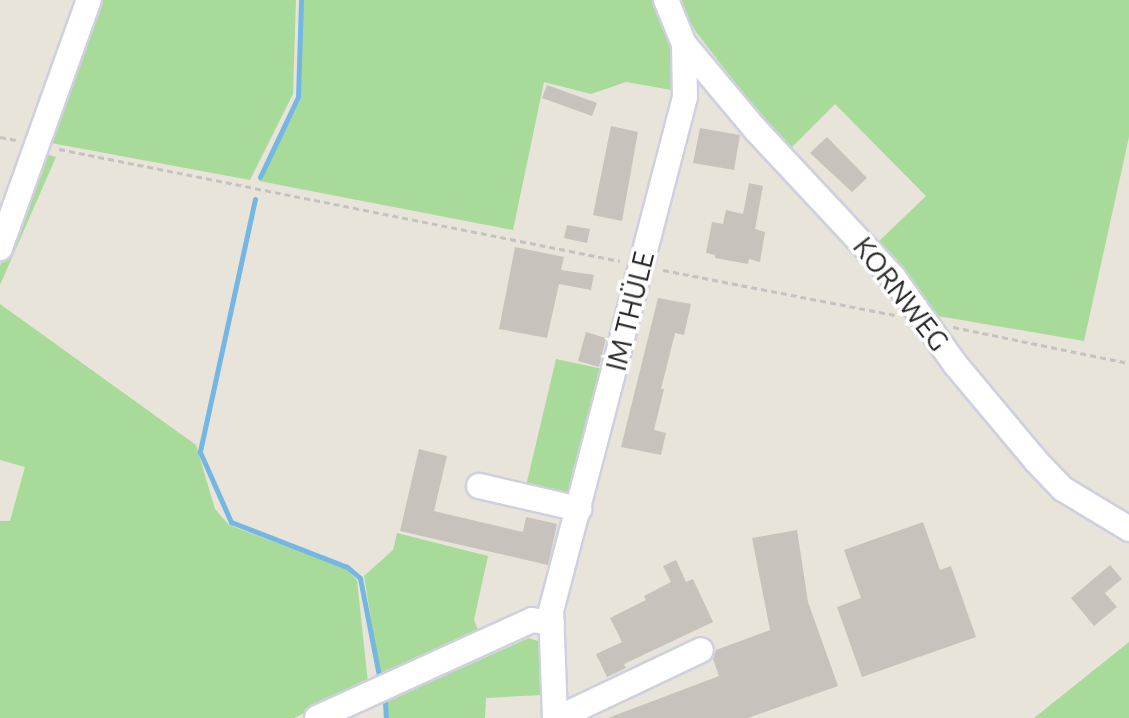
<!DOCTYPE html>
<meta charset="utf-8">
<style>
body{margin:0}
#map{position:relative;width:1129px;height:718px;overflow:hidden;background:#e8e4d9;font-family:Ubuntu,sans-serif}
div>[style]{position:absolute}
.green>*{inset:0;background:#a8db9a}
.stream>*{height:5px;margin:-2.5px;padding:0 2.5px;transform-origin:2.5px;border-radius:2.5px;background:#75b7e2}
.building>*{inset:0;background:#c7c3bc}
.path>*{height:3px;margin-top:-1.5px;transform-origin:0;background:repeating-linear-gradient(90deg,#c3c3c3 0 6px,transparent 0 10px)}
.roads{filter:drop-shadow(2px 0 #cfd0df) drop-shadow(-2px 0 #cfd0df) drop-shadow(0 2px #cfd0df) drop-shadow(0 -2px #cfd0df)}
.minor>*{height:24px;margin:-12px;padding:0 12px;transform-origin:12px;border-radius:12px;background:#fff}
span{translate:-50% -50%;white-space:nowrap;text-align:center;line-height:1.15;-webkit-text-stroke:7px #fff;paint-order:stroke}
.street-label{font-size:28px;color:#272727}
</style>
<div id="map">
<div class="green">
<div style="clip-path:polygon(96px 0,296px 0,293px 94px,250px 180px,51px 143px,47px 135px)"></div>
<div style="clip-path:polygon(299px 0,653px 0,673px 38px,676px 67px,672px 90px,626px 82px,591px 94px,544px 82px,513px 230px,259px 181px,301px 99px)"></div>
<div style="clip-path:polygon(678px 0,1129px 0,1129px 137px,1084px 341px,932px 315px,875px 245px,926px 196px,835px 104px,788px 151px,696px 32px)"></div>
<div style="clip-path:polygon(42px 153px,56px 157px,0 285px,0 266px)"></div>
<div style="clip-path:polygon(0 304px,196px 445px,215px 509px,229px 525px,346px 569px,357px 580px,368px 683px,294px 718px,0 718px,0 521px,10px 521px,25px 467px,0 460px)"></div>
<div style="clip-path:polygon(556px 359px,603px 369px,573px 495px,526px 486px)"></div>
<div style="clip-path:polygon(397px 533px,488px 556px,474px 620px,481px 637px,381px 681px,364px 576px,393px 550px)"></div>
<div style="clip-path:polygon(529px 638px,541px 642px,542px 695px,486px 698px,485px 718px,388px 718px,388px 701px)"></div>
<div style="clip-path:polygon(1129px 642px,1129px 718px,1034px 718px)"></div>
</div>
<div class="stream">
<div style="left:260px;top:177px;width:89px;rotate:-64.6deg"></div>
<div style="left:298px;top:97px;width:97px;rotate:-88.2deg"></div>
<div style="left:255px;top:199px;width:259px;rotate:102.3deg"></div>
<div style="left:200px;top:452px;width:77px;rotate:66.1deg"></div>
<div style="left:231px;top:522px;width:124px;rotate:21.2deg"></div>
<div style="left:347px;top:567px;width:17px;rotate:40deg"></div>
<div style="left:360px;top:578px;width:105px;rotate:79deg"></div>
<div style="left:385px;top:701px;width:17px;rotate:87deg"></div>
</div>
<div class="building">
<div style="clip-path:polygon(547px 85px,597px 103px,592px 116px,542px 98px)"></div>
<div style="clip-path:polygon(611px 126px,638px 132px,622px 221px,593px 215px)"></div>
<div style="clip-path:polygon(700px 128px,740px 135px,734px 170px,693px 163px)"></div>
<div style="clip-path:polygon(827px 137px,867px 178px,852px 192px,810px 153px)"></div>
<div style="clip-path:polygon(749px 183px,763px 186px,755px 229px,765px 232px,760px 262px,749px 259px,748px 264px,715px 258px,715px 255px,706px 253px,712px 222px,723px 224px,726px 210px,743px 214px)"></div>
<div style="clip-path:polygon(567px 225px,590px 229px,587px 243px,564px 238px)"></div>
<div style="clip-path:polygon(515px 247px,564px 257px,561px 270px,594px 275px,591px 290px,559px 284px,547px 338px,499px 329px)"></div>
<div style="clip-path:polygon(658px 298px,691px 304px,684px 335px,675px 333px,661px 389px,664px 389px,654px 430px,666px 433px,661px 455px,621px 447px)"></div>
<div style="clip-path:polygon(586px 332px,606px 338px,599px 367px,578px 361px)"></div>
<div style="clip-path:polygon(419px 449px,447px 456px,434px 511px,523px 532px,526px 517px,557px 524px,548px 565px,400px 531px)"></div>
<div style="clip-path:polygon(923px 522px,940px 570px,951px 566px,976px 637px,862px 677px,837px 607px,861px 598px,844px 550px)"></div>
<div style="clip-path:polygon(797px 530px,808px 602px,838px 686px,748px 718px,608px 718px,719px 676px,713px 659px,716px 650px,770px 630px,752px 538px)"></div>
<div style="clip-path:polygon(676px 560px,686px 582px,693px 579px,713px 622px,624px 664px,626px 668px,607px 677px,596px 654px,622px 642px,610px 618px,646px 600px,644px 596px,671px 582px,663px 566px)"></div>
<div style="clip-path:polygon(1110px 565px,1122px 579px,1105px 593px,1117px 607px,1094px 626px,1071px 598px)"></div>
</div>
<div class="path">
<div style="left:0;top:137px;width:16px;rotate:11deg"></div>
<div style="left:59px;top:149px;width:572px;rotate:11.29deg"></div>
<div style="left:663px;top:270px;width:236px;rotate:11deg"></div>
<div style="left:953px;top:327px;width:180px;rotate:11.6deg"></div>
</div>
<div class="roads">
<div class="minor">
<div style="left:684px;top:44px;width:112px;rotate:50.1deg"></div>
<div style="left:756px;top:130px;width:201px;rotate:47deg"></div>
<div style="left:893px;top:277px;width:107px;rotate:54.5deg"></div>
<div style="left:955px;top:364px;width:126px;rotate:50.1deg"></div>
<div style="left:1036px;top:461px;width:39px;rotate:46deg"></div>
<div style="left:1063px;top:489px;width:77px;rotate:31.2deg"></div>
<div style="left:0;top:248px;width:263px;rotate:-70.3deg"></div>
<div style="left:479px;top:486px;width:103px;rotate:13deg"></div>
<div style="left:317px;top:718px;width:236px;rotate:-24.5deg"></div>
<div style="left:532px;top:620px;width:20px;rotate:9deg"></div>
<div style="left:555px;top:718px;width:107px;rotate:-92.1deg"></div>
<div style="left:551px;top:611px;width:531px;rotate:-75.39deg"></div>
<div style="left:685px;top:97px;width:53px;rotate:-91.1deg"></div>
<div style="left:684px;top:44px;width:48px;rotate:-112.2deg"></div>
<div style="left:558px;top:718px;width:158px;rotate:-25.4deg"></div>
</div>
</div>
<div class="street-label">
<span style="left:901px;top:294px;rotate:52deg">KORNWEG</span>
<span style="left:630px;top:311px;rotate:-76deg">IM THÜLE</span>
</div>
</div>
